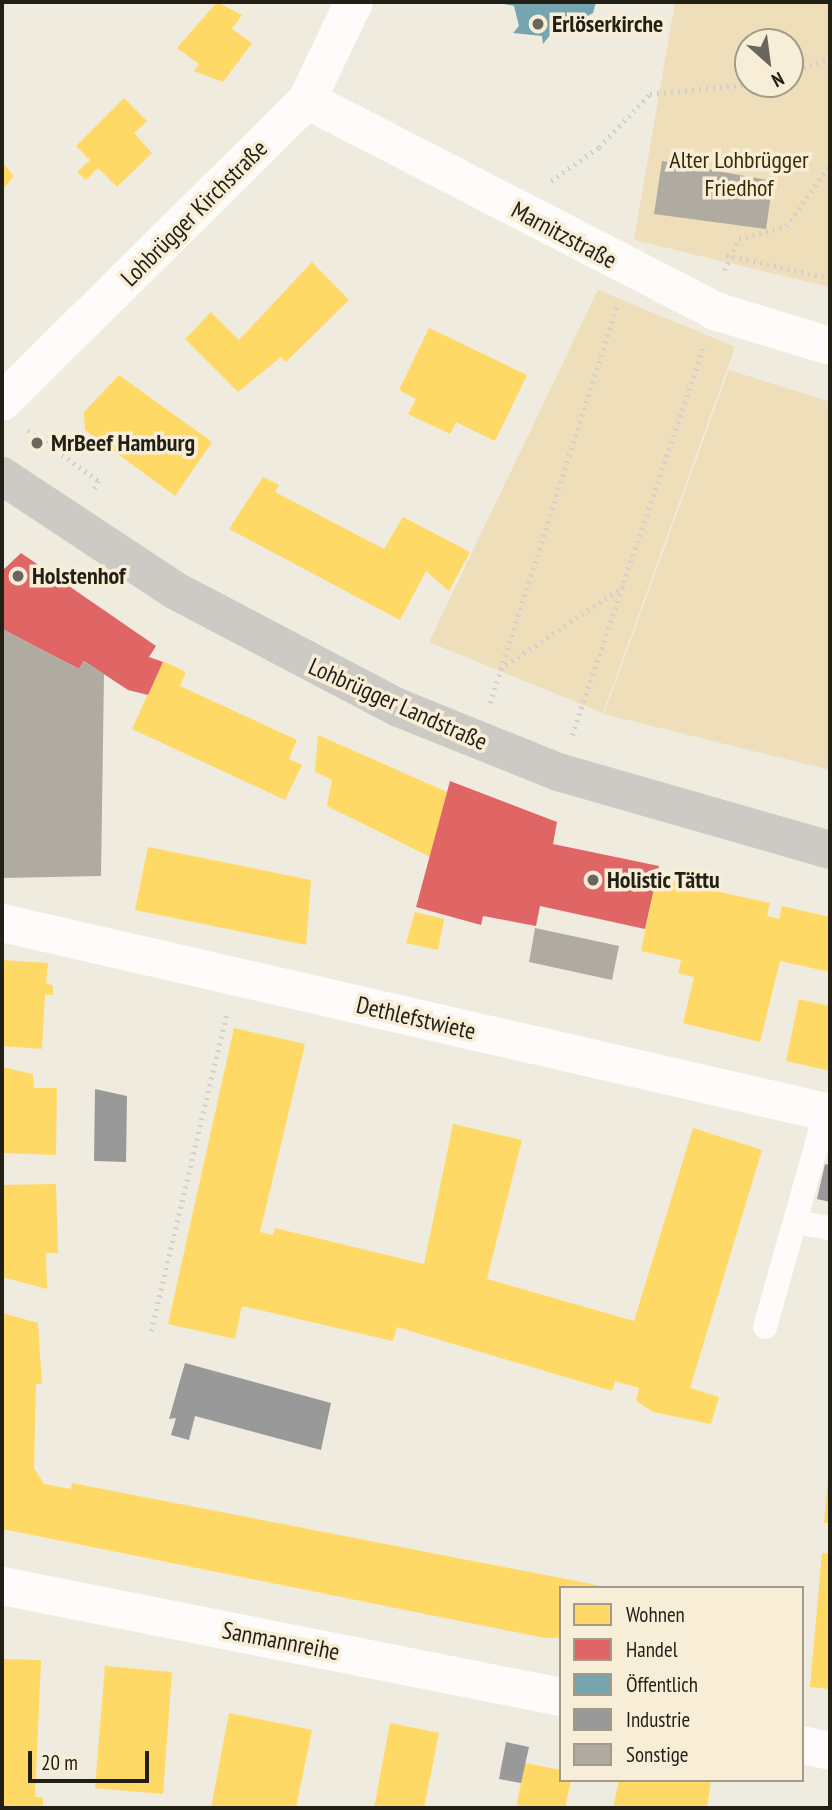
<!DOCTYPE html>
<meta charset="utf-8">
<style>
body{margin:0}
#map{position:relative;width:832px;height:1810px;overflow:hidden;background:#f0ebdf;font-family:"PT Sans Narrow",sans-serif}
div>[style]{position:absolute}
.green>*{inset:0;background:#eedeba}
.homes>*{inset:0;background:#ffd966}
.shops>*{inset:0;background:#e06666}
.public>*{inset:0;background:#76a5af}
.industry>*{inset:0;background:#999}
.building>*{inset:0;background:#afaba1}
.path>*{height:4.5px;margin-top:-2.25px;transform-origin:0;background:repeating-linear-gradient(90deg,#d1d0cc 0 2px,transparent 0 7px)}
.lane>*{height:24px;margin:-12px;padding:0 12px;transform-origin:12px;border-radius:12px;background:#fdfcfa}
.street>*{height:38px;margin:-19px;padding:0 19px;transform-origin:19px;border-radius:19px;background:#fdfcfa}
.secondary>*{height:38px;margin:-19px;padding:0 19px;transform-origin:19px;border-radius:19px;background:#cccac4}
.dots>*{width:19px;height:19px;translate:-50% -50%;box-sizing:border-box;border:4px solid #f8eed7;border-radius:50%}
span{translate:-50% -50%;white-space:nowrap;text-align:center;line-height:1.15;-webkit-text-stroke:7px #f8eed7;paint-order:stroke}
.poi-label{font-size:24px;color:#221f16;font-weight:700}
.left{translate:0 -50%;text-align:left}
.park-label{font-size:24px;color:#392b02}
.street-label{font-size:24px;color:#221f16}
.frame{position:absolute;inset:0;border:4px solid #221f16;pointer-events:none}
.legend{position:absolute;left:559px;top:1586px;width:245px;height:196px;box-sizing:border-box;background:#f8eed7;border:2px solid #a29b8a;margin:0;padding:9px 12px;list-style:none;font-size:21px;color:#221f16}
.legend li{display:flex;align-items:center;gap:14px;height:35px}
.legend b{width:35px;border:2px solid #a29b8a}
.north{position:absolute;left:734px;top:28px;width:70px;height:70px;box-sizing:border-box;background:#f8eed7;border:2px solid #a29b8a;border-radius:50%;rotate:152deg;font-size:19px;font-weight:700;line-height:28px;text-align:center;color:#221f16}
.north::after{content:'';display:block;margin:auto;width:24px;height:32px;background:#6a665c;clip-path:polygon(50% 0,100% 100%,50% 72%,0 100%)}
.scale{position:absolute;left:28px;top:1751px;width:121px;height:32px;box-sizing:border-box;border:4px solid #221f16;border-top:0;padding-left:9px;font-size:21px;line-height:24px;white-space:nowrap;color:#221f16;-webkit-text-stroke:5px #f8eed7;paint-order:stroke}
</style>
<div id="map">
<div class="green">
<div style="clip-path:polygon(evenodd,675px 2px,830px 2px,830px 287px,634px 240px,675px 2px,748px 42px,790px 42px,790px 84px,748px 84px,748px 42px)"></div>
<div style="clip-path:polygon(598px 290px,735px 347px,603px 713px,429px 642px)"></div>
<div style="clip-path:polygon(729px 370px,830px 402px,830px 770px,604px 714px)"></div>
</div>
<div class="homes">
<div style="clip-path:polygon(217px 2px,242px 15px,232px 29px,252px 43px,223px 82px,194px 71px,199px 64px,177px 48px)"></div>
<div style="clip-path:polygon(124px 98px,147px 121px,134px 133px,152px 153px,117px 187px,98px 168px,86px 180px,77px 172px,90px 160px,76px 146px)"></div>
<div style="clip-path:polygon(2px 162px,14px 176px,2px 190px)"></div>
<div style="clip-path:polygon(312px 262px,349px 300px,286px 362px,281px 357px,238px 392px,185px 339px,211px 312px,239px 340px)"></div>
<div style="clip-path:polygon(429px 328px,527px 375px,495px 441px,456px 422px,450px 434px,408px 414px,416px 399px,399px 390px)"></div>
<div style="clip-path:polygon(119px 375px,212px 442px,175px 496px,85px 430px,84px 412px)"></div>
<div style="clip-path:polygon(263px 477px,279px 485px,275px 492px,384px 549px,403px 517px,470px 552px,449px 591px,426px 571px,400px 620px,229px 529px)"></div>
<div style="clip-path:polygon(163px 661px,186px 672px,180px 686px,297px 740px,289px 759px,302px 765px,285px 800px,132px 729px)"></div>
<div style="clip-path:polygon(318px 735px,447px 792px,430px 857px,327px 806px,332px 780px,315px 772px)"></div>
<div style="clip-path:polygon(148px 847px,311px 880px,306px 945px,135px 910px)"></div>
<div style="clip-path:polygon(656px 878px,770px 903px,767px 916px,779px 919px,782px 906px,830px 917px,830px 972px,780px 961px,760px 1042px,683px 1023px,694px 977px,678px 973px,681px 960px,641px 951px)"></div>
<div style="clip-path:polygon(415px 912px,444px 919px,438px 950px,406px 943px)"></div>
<div style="clip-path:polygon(2px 960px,48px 963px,46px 984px,53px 985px,53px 995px,45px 994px,42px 1049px,2px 1046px)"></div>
<div style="clip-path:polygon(799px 999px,830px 1006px,830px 1071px,786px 1061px)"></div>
<div style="clip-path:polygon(234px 1028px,305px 1044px,260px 1232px,273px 1235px,275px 1228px,424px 1264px,453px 1124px,522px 1140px,487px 1279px,634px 1321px,693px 1128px,762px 1150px,690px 1388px,719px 1397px,711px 1424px,653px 1412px,636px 1401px,639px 1388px,615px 1381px,612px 1391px,397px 1327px,393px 1341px,242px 1306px,235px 1339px,168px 1324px)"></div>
<div style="clip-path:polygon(2px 1067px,33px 1074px,34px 1088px,57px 1088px,56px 1155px,2px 1153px)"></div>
<div style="clip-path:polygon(56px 1184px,58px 1253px,46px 1253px,47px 1289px,2px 1277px,2px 1185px)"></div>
<div style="clip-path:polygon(2px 1313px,38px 1323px,42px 1384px,36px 1384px,34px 1468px,44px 1484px,71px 1489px,72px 1483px,612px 1588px,561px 1588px,561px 1638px,545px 1638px,2px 1529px)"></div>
<div style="clip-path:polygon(828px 1480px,830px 1480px,830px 1523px,824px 1523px)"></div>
<div style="clip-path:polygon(822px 1553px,830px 1554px,830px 1689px,810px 1687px)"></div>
<div style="clip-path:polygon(2px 1659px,41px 1660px,35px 1797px,43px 1797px,43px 1808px,2px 1808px)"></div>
<div style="clip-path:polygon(105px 1666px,172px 1672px,163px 1794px,95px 1788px)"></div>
<div style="clip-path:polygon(229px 1713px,312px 1730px,296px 1808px,211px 1808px)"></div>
<div style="clip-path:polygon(390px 1723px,439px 1733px,424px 1808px,374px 1808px)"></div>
<div style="clip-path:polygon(525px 1763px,561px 1770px,561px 1780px,571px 1780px,565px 1808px,516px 1808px)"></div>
<div style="clip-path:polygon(619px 1780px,711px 1780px,707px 1808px,613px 1808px)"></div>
</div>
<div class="shops">
<div style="clip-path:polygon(21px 553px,156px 646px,149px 657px,163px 662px,148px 695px,128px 690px,84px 661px,79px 669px,2px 629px,2px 571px)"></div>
<div style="clip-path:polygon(450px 781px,557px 822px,553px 844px,659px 866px,645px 929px,540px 906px,536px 926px,483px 916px,481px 925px,416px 907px)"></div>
</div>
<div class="public">
<div style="clip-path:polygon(508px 2px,596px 2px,593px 13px,577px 22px,567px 19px,567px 28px,562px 20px,543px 44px,542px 36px,513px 33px,519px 26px,514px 6px,504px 4px)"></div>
</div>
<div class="industry">
<div style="clip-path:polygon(95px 1089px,127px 1096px,126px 1162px,94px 1161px)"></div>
<div style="clip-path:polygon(825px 1164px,830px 1165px,830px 1202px,817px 1199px)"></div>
<div style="clip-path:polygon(185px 1363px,331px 1403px,321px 1450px,195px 1416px,189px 1440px,171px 1435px,176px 1418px,169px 1419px)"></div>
<div style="clip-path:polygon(506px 1742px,529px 1747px,521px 1783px,499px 1779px)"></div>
</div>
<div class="building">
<div style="clip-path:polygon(662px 161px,773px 181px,766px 229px,654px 214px)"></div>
<div style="clip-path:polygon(2px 629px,79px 669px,84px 661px,104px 674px,101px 876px,2px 878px)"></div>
<div style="clip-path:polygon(535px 928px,619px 946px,612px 980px,529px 962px)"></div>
</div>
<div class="path">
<div style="left:790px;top:73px;width:43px;rotate:-20.6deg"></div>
<div style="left:551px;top:181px;width:59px;rotate:-35.3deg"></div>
<div style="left:599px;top:147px;width:74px;rotate:-46.1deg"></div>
<div style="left:650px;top:94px;width:101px;rotate:-5.7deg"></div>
<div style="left:726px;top:255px;width:107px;rotate:12.5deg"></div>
<div style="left:724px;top:270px;width:34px;rotate:-64deg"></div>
<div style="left:739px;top:239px;width:49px;rotate:-15.5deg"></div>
<div style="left:786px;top:226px;width:75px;rotate:-54.2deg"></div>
<div style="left:28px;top:430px;width:87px;rotate:35.7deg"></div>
<div style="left:99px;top:481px;width:12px;rotate:121deg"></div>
<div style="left:500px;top:669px;width:149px;rotate:-33.8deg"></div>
<div style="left:490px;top:703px;width:419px;rotate:-72.3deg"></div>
<div style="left:572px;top:735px;width:408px;rotate:-71.3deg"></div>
<div style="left:151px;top:1331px;width:325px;rotate:-76.6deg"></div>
</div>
<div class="lane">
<div style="left:795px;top:1222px;width:36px;rotate:10deg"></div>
<div style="left:765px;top:1327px;width:223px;rotate:-74.2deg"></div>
</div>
<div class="street">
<div style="left:307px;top:100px;width:459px;rotate:27.3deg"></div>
<div style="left:715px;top:311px;width:120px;rotate:16.9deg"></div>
<div style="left:2px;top:402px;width:429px;rotate:-44.7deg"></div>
<div style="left:307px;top:100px;width:109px;rotate:-64.4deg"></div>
<div style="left:2px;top:923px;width:850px;rotate:12.92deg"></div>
<div style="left:2px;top:1586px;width:570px;rotate:11.23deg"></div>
<div style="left:802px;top:1745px;width:29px;rotate:12deg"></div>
</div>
<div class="secondary">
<div style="left:2px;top:476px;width:206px;rotate:33.5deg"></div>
<div style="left:174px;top:590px;width:254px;rotate:27.7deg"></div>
<div style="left:399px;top:708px;width:171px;rotate:21.9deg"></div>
<div style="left:558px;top:772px;width:283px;rotate:16deg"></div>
</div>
<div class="dots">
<div style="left:538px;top:24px;background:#6a665c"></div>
<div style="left:37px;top:443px;background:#6a665c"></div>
<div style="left:18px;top:576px;background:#6a665c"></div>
<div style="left:593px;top:880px;background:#6a665c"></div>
</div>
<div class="poi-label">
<span class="left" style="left:552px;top:24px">Erlöserkirche</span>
<span class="left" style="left:51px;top:443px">MrBeef Hamburg</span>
<span class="left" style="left:32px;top:576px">Holstenhof</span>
<span class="left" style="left:607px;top:880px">Holistic Tättu</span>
</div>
<div class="park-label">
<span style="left:739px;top:174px">Alter Lohbrügger<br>Friedhof</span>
</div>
<div class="street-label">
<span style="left:194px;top:213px;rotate:-45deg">Lohbrügger Kirchstraße</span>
<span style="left:564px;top:235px;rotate:28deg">Marnitzstraße</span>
<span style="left:398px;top:704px;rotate:24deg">Lohbrügger Landstraße</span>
<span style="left:416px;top:1018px;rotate:13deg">Dethlefstwiete</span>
<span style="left:281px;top:1641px;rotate:11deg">Sanmannreihe</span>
</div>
<div class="frame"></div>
<ul class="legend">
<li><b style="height:19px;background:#ffd966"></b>Wohnen</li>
<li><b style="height:19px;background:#e06666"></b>Handel</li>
<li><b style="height:19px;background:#76a5af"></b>Öffentlich</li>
<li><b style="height:19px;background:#999"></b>Industrie</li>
<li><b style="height:19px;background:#afaba1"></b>Sonstige</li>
</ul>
<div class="north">N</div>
<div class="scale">20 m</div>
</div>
